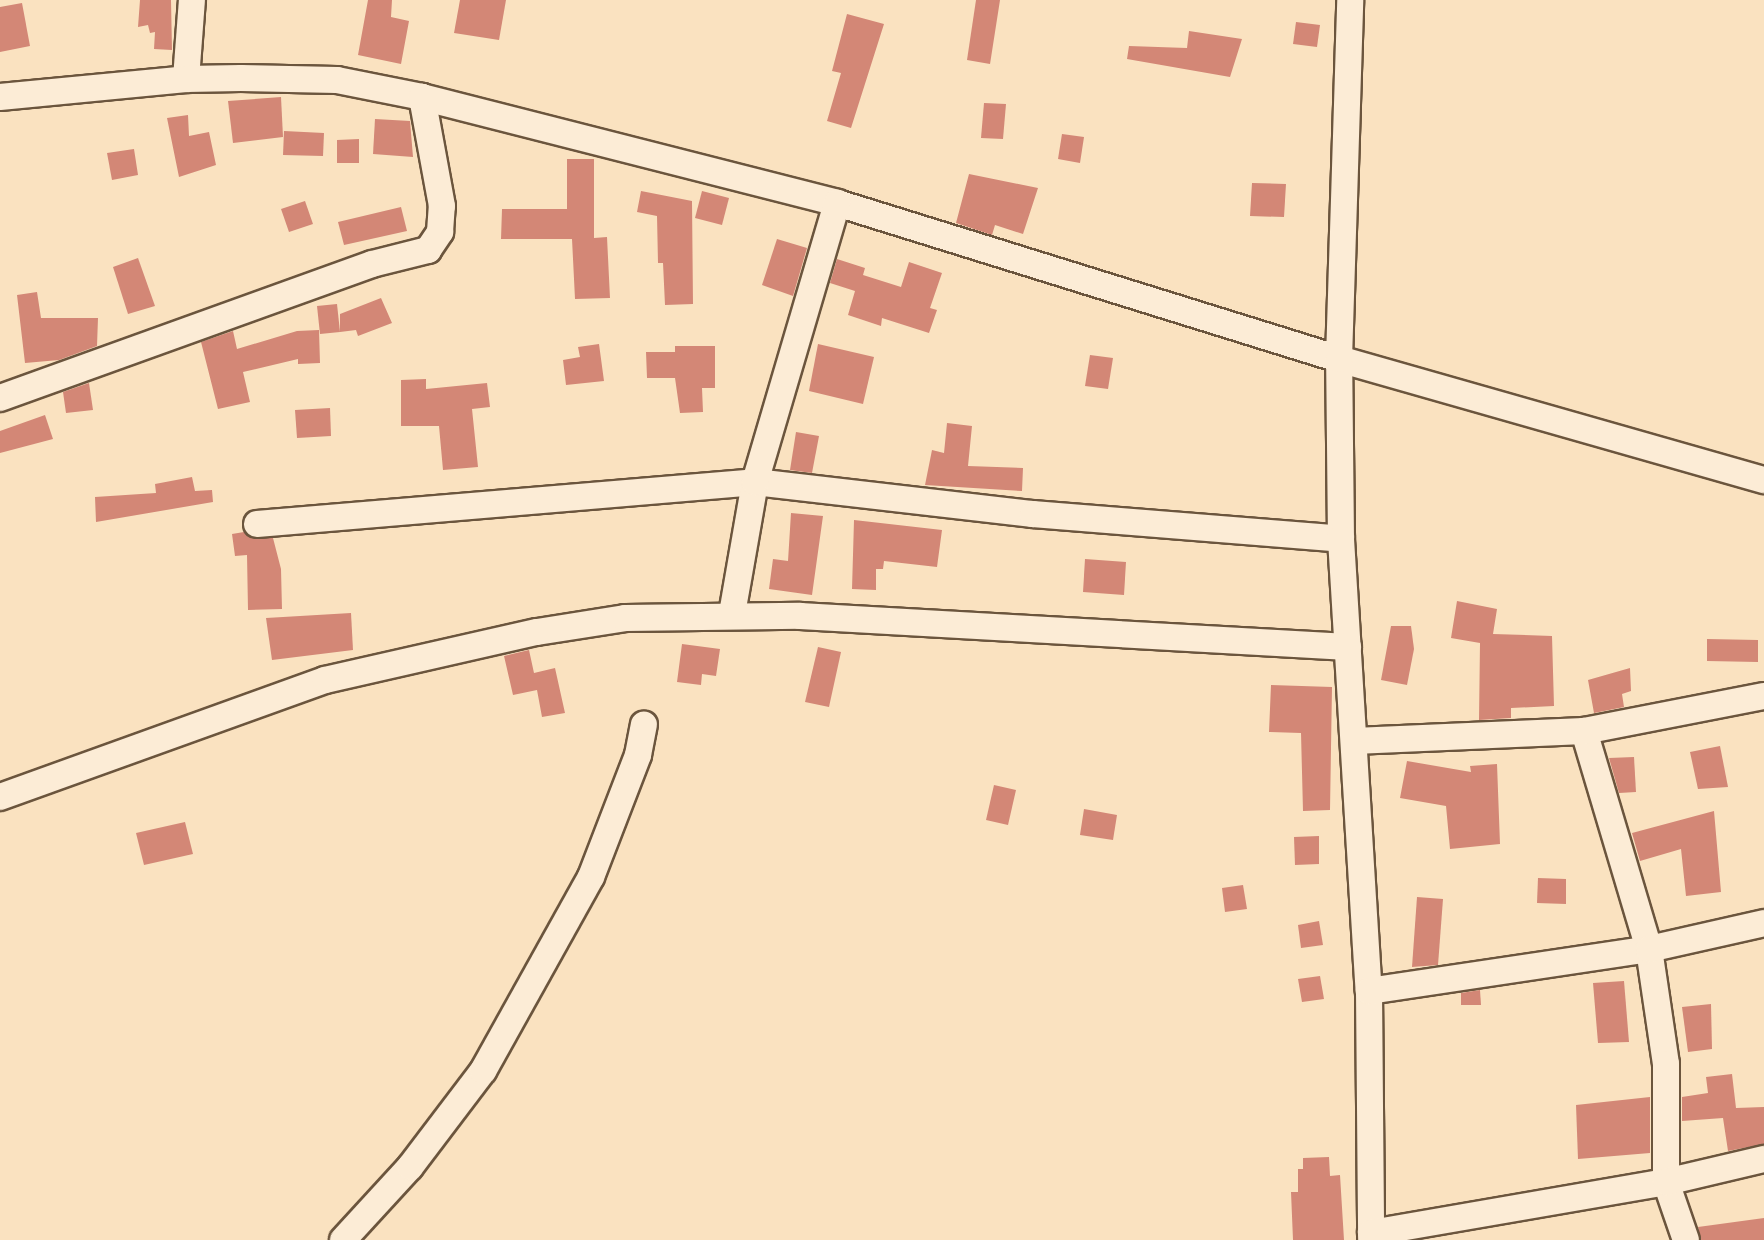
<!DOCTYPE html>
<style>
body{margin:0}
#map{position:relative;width:1764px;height:1240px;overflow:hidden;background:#fae2c0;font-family:"IM FELL English",serif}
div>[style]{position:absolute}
.building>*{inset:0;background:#d38776}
.roads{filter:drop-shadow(2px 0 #6b553d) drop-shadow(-2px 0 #6b553d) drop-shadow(0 2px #6b553d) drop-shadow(0 -2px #6b553d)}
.minor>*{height:26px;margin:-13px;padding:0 13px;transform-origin:13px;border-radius:13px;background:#fcecd6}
span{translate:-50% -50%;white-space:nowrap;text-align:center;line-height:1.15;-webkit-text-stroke:7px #fcecd6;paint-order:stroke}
</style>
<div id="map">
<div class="building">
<div style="clip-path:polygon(140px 0,171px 0,172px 50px,154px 49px,155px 32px,150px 33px,148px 25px,138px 27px)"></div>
<div style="clip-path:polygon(368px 0,392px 0,391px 17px,409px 21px,401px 64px,358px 55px)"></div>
<div style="clip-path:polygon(460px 0,506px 0,499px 40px,454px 33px)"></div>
<div style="clip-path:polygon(976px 0,1000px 0,990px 64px,967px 60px)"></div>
<div style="clip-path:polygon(22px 3px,30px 46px,0 52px,0 7px)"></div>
<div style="clip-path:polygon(847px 14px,884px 24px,851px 128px,827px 121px,841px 73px,832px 71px)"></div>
<div style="clip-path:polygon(1296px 22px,1320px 25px,1317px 47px,1293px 44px)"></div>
<div style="clip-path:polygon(1189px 31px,1242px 39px,1230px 77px,1127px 59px,1129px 46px,1187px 48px)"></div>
<div style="clip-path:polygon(281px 97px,283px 137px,233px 143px,228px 101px)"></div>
<div style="clip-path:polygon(984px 103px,1006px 104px,1003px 139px,981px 138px)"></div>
<div style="clip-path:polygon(188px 115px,189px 136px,209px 132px,216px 165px,179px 177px,167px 118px)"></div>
<div style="clip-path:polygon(375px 119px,410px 121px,413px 157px,373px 154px)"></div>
<div style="clip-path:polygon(284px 131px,324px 133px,323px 156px,283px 155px)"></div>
<div style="clip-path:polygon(1062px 134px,1084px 137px,1080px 163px,1058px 159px)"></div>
<div style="clip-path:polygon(359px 139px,359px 163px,337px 163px,337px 140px)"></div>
<div style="clip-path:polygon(134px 149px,138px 175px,112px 180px,107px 153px)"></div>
<div style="clip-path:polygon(567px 159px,594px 159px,594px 238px,607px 237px,610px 298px,575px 299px,572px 239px,501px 239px,502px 209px,567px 209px)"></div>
<div style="clip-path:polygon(969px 174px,1038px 188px,1023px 234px,995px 225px,992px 235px,956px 223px)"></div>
<div style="clip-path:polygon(1252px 183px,1286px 184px,1284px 217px,1250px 216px)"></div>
<div style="clip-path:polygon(641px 191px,692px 201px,693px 304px,665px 305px,663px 263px,658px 263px,657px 216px,637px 212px)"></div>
<div style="clip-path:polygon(702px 191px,729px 198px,722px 225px,695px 218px)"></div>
<div style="clip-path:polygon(305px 201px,313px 224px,289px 232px,281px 209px)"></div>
<div style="clip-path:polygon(401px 207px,407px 231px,344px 245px,338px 222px)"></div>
<div style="clip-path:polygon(777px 239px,807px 248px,793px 296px,762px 285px)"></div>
<div style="clip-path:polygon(138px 258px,155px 306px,128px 314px,113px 267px)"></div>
<div style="clip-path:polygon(837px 259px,865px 268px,863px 275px,901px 287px,909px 262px,942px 273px,930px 308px,937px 310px,929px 333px,882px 318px,881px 326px,848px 315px,855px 291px,830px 283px)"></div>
<div style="clip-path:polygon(37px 292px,41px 318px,98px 318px,97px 346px,59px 360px,25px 363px,17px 295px)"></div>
<div style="clip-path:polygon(381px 298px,392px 323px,358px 336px,356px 330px,340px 332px,340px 314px)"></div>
<div style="clip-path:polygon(337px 304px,340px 332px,320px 334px,317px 306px)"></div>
<div style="clip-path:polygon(319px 330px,320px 363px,298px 364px,298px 359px,243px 372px,250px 402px,218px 409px,201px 342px,233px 331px,237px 349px,297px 331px)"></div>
<div style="clip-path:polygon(599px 344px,604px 381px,566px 385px,563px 360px,580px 357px,578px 347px)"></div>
<div style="clip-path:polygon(818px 344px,874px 357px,863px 404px,809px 391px)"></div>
<div style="clip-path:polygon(675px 346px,715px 346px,715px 388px,702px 388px,703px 412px,680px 413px,675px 378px,647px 378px,646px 352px,675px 352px)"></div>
<div style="clip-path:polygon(1090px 355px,1113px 358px,1108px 389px,1085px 386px)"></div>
<div style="clip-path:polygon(426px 379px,426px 389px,487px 383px,490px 407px,472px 409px,478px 467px,443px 470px,439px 426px,401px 426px,401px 380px)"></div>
<div style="clip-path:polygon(89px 383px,93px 410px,66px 413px,63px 392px)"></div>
<div style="clip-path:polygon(330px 408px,331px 436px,297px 438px,295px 410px)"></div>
<div style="clip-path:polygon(45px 415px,53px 439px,0 453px,0 431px)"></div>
<div style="clip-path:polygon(947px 423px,972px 426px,968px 466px,1023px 468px,1022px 491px,925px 485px,932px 450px,944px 453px)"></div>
<div style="clip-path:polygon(796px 432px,819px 436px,812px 473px,790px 470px)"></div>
<div style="clip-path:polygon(192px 477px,195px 491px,212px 490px,213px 502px,96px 522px,95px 497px,156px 493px,155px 484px)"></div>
<div style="clip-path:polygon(791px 513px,823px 516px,812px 595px,769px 589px,773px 559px,788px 561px)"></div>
<div style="clip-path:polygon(854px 520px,942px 530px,937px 567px,884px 561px,883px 569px,876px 569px,876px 590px,852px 589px)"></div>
<div style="clip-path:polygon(244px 532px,251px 538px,273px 538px,281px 569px,282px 609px,248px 610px,247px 555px,235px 556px,232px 534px)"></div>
<div style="clip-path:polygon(1085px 559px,1126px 562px,1124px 595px,1083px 592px)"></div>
<div style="clip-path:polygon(1457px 601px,1497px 609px,1493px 634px,1552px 636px,1554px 706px,1511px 708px,1511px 718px,1479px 720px,1480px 643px,1451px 638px)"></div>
<div style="clip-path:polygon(351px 613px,353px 650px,272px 660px,266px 618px)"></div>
<div style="clip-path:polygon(1391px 626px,1411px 626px,1414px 649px,1407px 685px,1381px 680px)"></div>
<div style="clip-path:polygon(1707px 639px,1758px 640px,1758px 662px,1707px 661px)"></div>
<div style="clip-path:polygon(682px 644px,720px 649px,716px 676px,702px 674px,701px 685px,677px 682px)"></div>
<div style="clip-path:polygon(818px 647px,841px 652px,829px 707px,805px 702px)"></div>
<div style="clip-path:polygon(529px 650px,534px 673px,555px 668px,565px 713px,542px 717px,537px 690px,513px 695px,504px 656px)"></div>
<div style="clip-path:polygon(1630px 668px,1631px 691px,1622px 694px,1624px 707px,1594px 713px,1588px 680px)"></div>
<div style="clip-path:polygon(1271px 685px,1332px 687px,1330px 810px,1303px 811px,1301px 733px,1269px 732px)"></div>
<div style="clip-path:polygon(1720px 746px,1728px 787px,1698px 789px,1690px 752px)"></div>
<div style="clip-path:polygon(1634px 757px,1636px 792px,1619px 793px,1609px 758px)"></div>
<div style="clip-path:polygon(1407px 761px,1471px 772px,1470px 766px,1497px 764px,1500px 844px,1450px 849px,1446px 806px,1400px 798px)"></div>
<div style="clip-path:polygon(994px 785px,1016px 790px,1008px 825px,986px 820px)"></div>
<div style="clip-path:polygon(1084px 809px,1117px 815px,1113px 840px,1080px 835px)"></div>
<div style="clip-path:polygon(1714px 811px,1721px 892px,1686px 896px,1681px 849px,1640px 861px,1632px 833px)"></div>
<div style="clip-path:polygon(185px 822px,193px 854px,144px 865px,136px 833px)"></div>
<div style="clip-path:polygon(1319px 836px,1319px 864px,1295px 865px,1294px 837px)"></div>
<div style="clip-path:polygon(1538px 878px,1566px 879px,1566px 904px,1537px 903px)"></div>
<div style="clip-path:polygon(1243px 885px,1247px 909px,1225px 912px,1222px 888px)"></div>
<div style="clip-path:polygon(1417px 897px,1443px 899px,1438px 965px,1412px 967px)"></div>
<div style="clip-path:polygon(1319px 921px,1323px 945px,1301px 948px,1298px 925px)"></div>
<div style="clip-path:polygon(1320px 976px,1324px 999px,1302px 1002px,1298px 979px)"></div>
<div style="clip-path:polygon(1624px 981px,1629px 1042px,1598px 1043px,1593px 983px)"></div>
<div style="clip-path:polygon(1480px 990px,1481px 1005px,1461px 1005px,1461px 993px)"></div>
<div style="clip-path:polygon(1711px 1004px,1712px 1049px,1688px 1052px,1682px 1007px)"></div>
<div style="clip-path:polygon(1732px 1074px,1736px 1108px,1764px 1107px,1764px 1144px,1728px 1151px,1723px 1118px,1682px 1121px,1682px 1097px,1708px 1093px,1706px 1077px)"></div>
<div style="clip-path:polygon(1650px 1097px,1650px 1153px,1578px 1159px,1576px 1105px)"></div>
<div style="clip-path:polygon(1329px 1157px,1330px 1176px,1340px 1175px,1344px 1240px,1293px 1240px,1291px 1192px,1298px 1192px,1298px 1169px,1303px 1169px,1303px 1158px)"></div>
<div style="clip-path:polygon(1764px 1218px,1764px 1240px,1701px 1240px,1698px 1227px)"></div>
</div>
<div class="roads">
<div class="minor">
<div style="left:186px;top:79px;width:79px;rotate:-85.7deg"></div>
<div style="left:0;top:97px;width:187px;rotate:-5.5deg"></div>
<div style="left:186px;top:79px;width:55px;rotate:-1deg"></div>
<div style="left:241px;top:78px;width:96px;rotate:1.2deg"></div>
<div style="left:337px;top:80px;width:87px;rotate:11.3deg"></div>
<div style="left:422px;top:97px;width:428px;rotate:14.3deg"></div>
<div style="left:837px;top:203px;width:526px;rotate:17.26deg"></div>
<div style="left:1339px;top:359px;width:442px;rotate:15.9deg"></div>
<div style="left:0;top:398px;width:395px;rotate:-19.8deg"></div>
<div style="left:372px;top:264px;width:58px;rotate:-14deg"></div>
<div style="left:428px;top:250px;width:22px;rotate:-56deg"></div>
<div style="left:440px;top:232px;width:26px;rotate:-86deg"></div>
<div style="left:442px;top:206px;width:111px;rotate:-100.4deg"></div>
<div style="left:257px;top:524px;width:500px;rotate:-4.8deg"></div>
<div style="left:755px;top:482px;width:280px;rotate:6.6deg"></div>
<div style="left:1033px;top:514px;width:309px;rotate:4.6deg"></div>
<div style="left:1341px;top:539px;width:180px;rotate:-90.6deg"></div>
<div style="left:1339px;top:359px;width:359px;rotate:-88.2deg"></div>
<div style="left:1341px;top:539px;width:453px;rotate:86.5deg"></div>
<div style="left:1369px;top:991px;width:249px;rotate:89.5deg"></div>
<div style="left:732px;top:614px;width:134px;rotate:-80.1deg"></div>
<div style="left:755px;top:482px;width:291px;rotate:-73.6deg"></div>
<div style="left:1584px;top:731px;width:227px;rotate:73.4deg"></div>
<div style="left:1649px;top:949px;width:116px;rotate:81.6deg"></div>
<div style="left:1666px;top:1064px;width:118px;rotate:90deg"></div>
<div style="left:1666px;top:1182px;width:61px;rotate:71deg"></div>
<div style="left:1354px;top:741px;width:230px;rotate:-2.5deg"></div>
<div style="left:1584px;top:731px;width:183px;rotate:-11deg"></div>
<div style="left:0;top:797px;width:345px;rotate:-19.8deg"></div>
<div style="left:325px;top:680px;width:217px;rotate:-12.8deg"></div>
<div style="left:537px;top:632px;width:89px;rotate:-9deg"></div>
<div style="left:625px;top:618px;width:175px;rotate:-0.7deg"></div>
<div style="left:800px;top:616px;width:549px;rotate:3.24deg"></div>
<div style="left:1369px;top:991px;width:283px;rotate:-8.5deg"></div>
<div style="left:1649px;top:949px;width:118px;rotate:-12.7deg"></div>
<div style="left:1371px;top:1233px;width:299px;rotate:-9.8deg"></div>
<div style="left:1666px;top:1182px;width:101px;rotate:-13.2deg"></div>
<div style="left:343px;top:1240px;width:99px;rotate:-47.5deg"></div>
<div style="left:410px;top:1167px;width:121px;rotate:-52.8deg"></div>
<div style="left:483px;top:1071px;width:222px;rotate:-60.9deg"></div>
<div style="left:591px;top:877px;width:131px;rotate:-68.9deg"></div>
<div style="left:638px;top:755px;width:31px;rotate:-79deg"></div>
</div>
</div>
</div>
